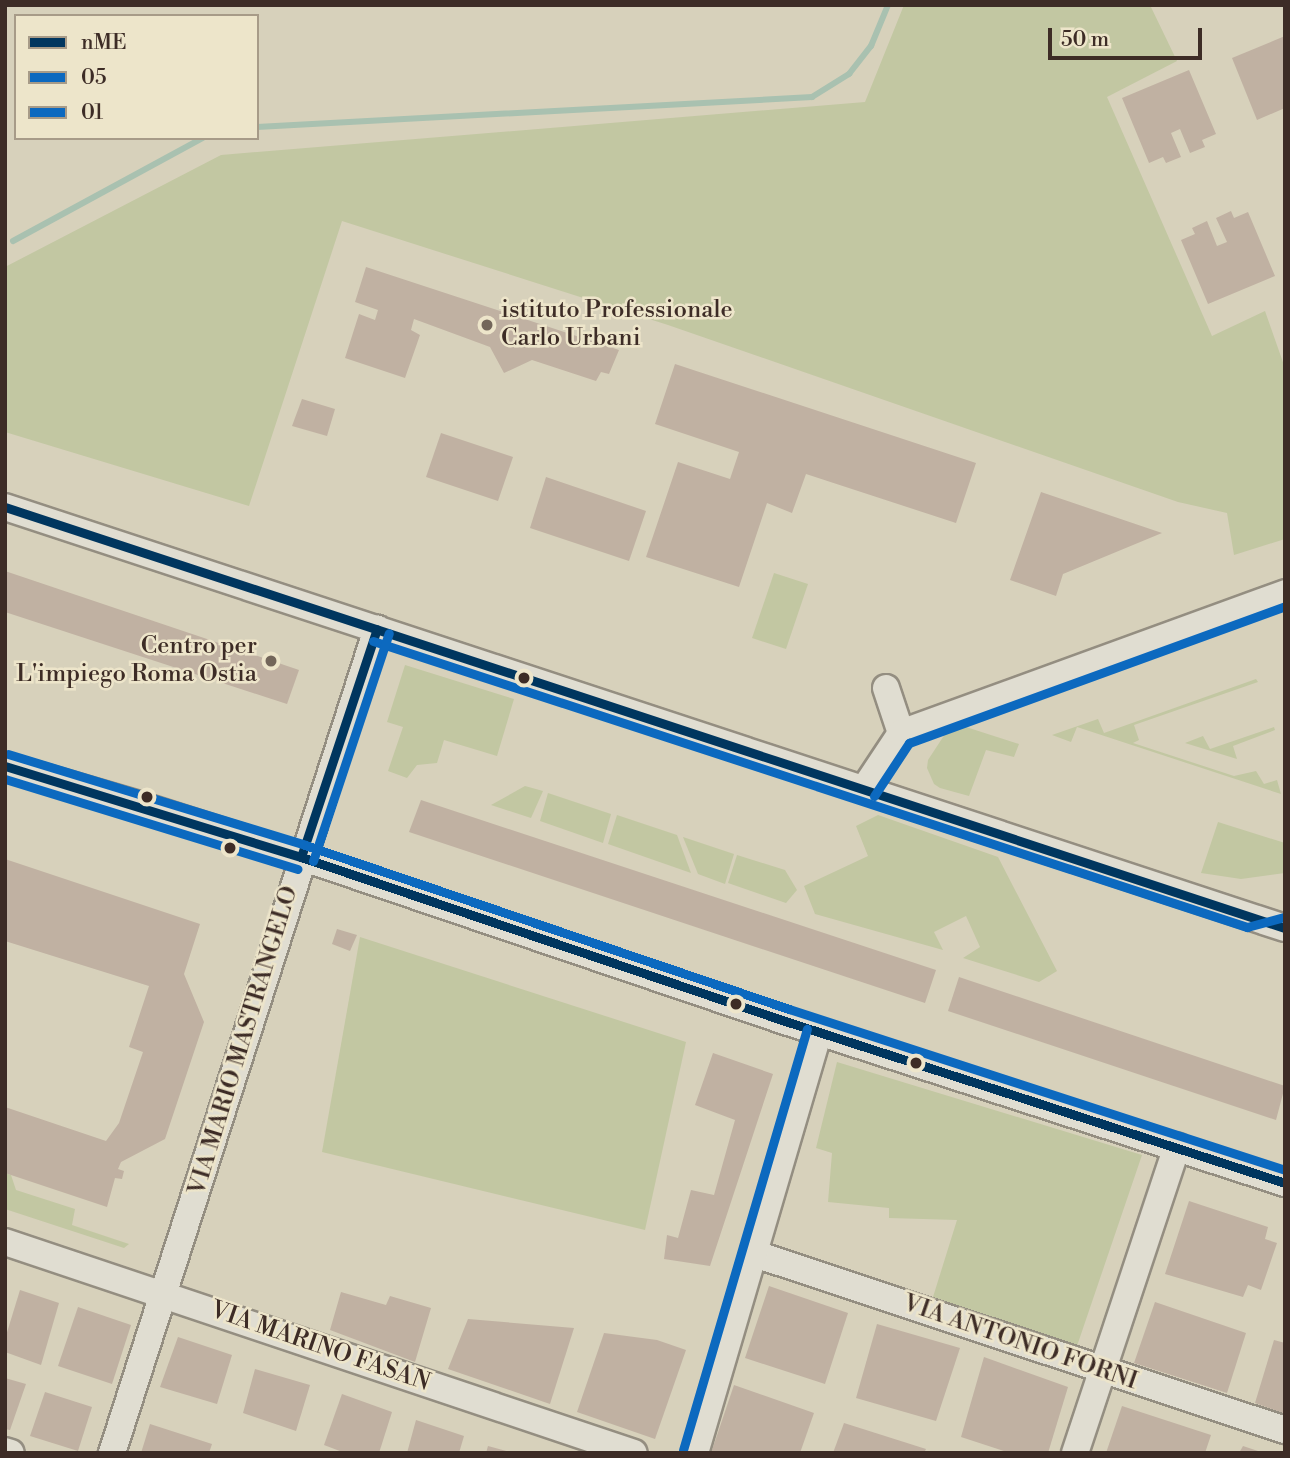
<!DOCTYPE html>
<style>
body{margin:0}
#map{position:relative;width:1290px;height:1458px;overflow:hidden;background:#d7d1bb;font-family:"Libre Bodoni",serif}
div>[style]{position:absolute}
.green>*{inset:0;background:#c2c7a2}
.stream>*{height:6px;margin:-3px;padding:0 3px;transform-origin:3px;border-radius:3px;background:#a9c1b0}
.building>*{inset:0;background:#c0b1a2}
.roads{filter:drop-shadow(2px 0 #948e81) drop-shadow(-2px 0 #948e81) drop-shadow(0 2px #948e81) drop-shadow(0 -2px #948e81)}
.minor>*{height:26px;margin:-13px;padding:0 13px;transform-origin:13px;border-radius:13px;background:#e0ddd1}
.bus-1>*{height:9px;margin:-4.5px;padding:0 4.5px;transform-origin:4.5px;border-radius:4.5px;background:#00365f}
.bus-2>*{height:9px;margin:-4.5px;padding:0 4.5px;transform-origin:4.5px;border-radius:4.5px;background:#0c69bf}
.bus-3>*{height:9px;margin:-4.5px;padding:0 4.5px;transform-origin:4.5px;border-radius:4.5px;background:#0c69bf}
.dots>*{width:19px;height:19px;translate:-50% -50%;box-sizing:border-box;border:4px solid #ede5ca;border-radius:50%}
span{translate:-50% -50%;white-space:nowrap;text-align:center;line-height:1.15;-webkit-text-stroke:5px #ede5ca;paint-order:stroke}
.poi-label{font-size:24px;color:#3d2c26}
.left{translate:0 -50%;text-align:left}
.right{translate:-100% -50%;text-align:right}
.street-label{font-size:24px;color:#3d2c26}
.frame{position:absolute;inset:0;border:7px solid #3d2c26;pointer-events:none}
.legend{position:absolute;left:14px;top:14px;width:245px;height:126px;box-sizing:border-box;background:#ede5ca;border:2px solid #a79b88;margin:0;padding:9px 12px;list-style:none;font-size:21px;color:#3d2c26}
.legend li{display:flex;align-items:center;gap:14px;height:35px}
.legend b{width:35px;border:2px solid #a79b88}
.scale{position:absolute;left:1048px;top:28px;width:154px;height:32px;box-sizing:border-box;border:4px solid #3d2c26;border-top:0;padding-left:9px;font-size:21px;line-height:24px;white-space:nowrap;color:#3d2c26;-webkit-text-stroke:5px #ede5ca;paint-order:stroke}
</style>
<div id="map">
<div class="green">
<div style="clip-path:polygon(904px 5px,1150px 5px,1177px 61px,1107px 97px,1212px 336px,1265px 311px,1285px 368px,1285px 539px,1234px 555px,1227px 513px,1178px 502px,668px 325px,342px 221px,249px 506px,5px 432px,5px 267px,221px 155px,865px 102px)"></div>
<div style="clip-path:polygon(774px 573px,808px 584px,786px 649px,752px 638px)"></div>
<div style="clip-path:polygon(405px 665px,514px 699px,497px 756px,444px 740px,437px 763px,417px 765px,407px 778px,388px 771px,403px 727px,387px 722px)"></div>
<div style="clip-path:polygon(1256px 679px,1258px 682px,1134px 725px,1139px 740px,1133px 743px,1234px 776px,1256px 771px,1264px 784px,1277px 780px,1281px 794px,1077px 727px,1071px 742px,1052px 735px,1098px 719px,1104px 733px)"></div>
<div style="clip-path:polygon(966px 727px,1019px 744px,1014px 757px,986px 750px,969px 796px,940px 788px,934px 784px,927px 768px,928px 760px,945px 734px)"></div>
<div style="clip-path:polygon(1274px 727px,1275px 730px,1233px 746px,1237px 759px,1185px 743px,1203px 736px,1210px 749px)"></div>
<div style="clip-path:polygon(525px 786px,543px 791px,531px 818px,491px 805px)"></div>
<div style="clip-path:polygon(548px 793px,611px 814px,603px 843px,540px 821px)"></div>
<div style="clip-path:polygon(617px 815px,677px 835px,691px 873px,608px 844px)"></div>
<div style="clip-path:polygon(878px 815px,998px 857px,1057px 971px,1039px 982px,963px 958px,980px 947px,966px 916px,934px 932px,943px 950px,815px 914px,804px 886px,868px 856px,856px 826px)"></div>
<div style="clip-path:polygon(1218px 822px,1285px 843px,1285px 873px,1241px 879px,1201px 873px)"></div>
<div style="clip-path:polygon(683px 837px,734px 854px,725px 884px,698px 874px)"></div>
<div style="clip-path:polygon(737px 855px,785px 870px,797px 890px,786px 903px,728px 883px)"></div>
<div style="clip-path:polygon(360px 937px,686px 1042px,645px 1230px,322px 1152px)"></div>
<div style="clip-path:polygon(837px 1062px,1142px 1155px,1077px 1346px,933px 1297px,957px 1220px,889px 1218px,889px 1208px,828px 1202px,832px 1153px,816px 1148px)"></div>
<div style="clip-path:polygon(5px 1173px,11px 1175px,16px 1190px,75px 1209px,72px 1225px,129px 1244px,124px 1248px,5px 1209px)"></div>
</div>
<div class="stream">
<div style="left:257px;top:127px;width:556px;rotate:-3.09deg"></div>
<div style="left:812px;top:97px;width:44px;rotate:-31.9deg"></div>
<div style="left:849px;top:74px;width:36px;rotate:-52deg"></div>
<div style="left:871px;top:46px;width:44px;rotate:-67.5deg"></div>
<div style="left:13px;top:241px;width:216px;rotate:-28.5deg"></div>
</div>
<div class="building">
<div style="clip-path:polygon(1285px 36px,1285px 108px,1257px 120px,1232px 58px)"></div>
<div style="clip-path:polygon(1189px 70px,1216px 134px,1202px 140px,1205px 147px,1190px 153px,1180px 129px,1171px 133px,1181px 157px,1166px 163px,1163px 157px,1149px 163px,1122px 98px)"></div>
<div style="clip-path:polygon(1231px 211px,1234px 218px,1248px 212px,1275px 276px,1208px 304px,1181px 240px,1195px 234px,1192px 228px,1207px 221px,1217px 246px,1227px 242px,1216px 218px)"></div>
<div style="clip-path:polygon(366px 267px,619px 350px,609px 374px,601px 372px,596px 381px,532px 360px,504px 373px,490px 347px,414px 319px,411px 330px,420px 335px,405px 378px,345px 358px,359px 314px,375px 320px,378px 310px,355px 302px)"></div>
<div style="clip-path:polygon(675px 364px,976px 463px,956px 523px,806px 474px,792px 513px,767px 503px,739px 587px,646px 557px,678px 462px,730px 479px,739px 452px,655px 424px)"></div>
<div style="clip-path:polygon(302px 399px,335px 409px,327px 436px,292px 426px)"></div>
<div style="clip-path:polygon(441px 433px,513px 457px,498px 501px,426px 477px)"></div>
<div style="clip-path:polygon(546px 477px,646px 511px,629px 561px,530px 528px)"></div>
<div style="clip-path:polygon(1041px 492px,1162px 533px,1063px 574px,1056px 596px,1010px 580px)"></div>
<div style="clip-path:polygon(5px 571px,299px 670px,287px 704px,5px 612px)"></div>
<div style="clip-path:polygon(421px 800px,936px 970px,925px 1003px,409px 832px)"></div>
<div style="clip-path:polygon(5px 859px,200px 924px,184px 974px,204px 1022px,165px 1139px,121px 1162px,118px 1169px,124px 1171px,122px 1179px,115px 1178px,107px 1207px,5px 1173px,5px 1107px,106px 1141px,119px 1123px,143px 1052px,129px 1047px,149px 986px,5px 941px)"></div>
<div style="clip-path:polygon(337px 929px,357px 935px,350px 951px,332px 944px)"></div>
<div style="clip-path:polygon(959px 977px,1285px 1086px,1276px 1120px,948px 1011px)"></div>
<div style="clip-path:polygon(713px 1053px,773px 1074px,710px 1266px,664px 1259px,667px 1235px,678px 1238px,691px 1190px,714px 1195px,735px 1120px,695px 1105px)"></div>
<div style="clip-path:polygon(1189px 1201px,1268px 1227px,1265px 1239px,1277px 1243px,1261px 1290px,1248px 1285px,1243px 1297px,1165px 1274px)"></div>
<div style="clip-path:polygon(769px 1286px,848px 1313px,825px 1384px,745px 1358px)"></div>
<div style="clip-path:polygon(20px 1290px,59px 1303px,41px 1365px,5px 1352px,5px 1339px)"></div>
<div style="clip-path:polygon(341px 1292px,386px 1305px,390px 1296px,431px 1308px,415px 1362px,330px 1330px)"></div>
<div style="clip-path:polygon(1155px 1302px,1246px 1333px,1227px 1393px,1134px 1363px)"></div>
<div style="clip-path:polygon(78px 1307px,131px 1325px,112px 1384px,58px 1366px)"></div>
<div style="clip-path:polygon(468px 1319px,574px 1328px,550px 1404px,448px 1369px)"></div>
<div style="clip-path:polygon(877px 1324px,960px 1348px,936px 1421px,856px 1398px)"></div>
<div style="clip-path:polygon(604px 1333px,657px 1340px,686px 1350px,655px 1439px,577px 1412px)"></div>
<div style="clip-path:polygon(178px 1337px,232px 1355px,217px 1404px,160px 1387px)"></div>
<div style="clip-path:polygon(1274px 1340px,1285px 1343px,1285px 1414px,1255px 1403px)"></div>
<div style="clip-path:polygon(984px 1357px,1068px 1387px,1048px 1453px,1010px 1453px,961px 1437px)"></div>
<div style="clip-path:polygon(255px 1369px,310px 1385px,296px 1431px,243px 1413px)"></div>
<div style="clip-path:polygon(5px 1378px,26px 1384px,10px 1430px,5px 1429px)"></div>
<div style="clip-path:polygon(734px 1385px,814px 1413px,800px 1453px,711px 1453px)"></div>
<div style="clip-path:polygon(45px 1392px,92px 1407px,78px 1451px,30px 1436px)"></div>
<div style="clip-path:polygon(342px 1394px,392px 1412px,379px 1453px,345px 1453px,324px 1445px)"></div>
<div style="clip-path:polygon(1122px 1406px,1211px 1435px,1205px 1453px,1106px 1453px)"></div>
<div style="clip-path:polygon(416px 1420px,464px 1436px,459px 1453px,407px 1453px)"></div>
<div style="clip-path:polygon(844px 1423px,926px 1449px,924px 1453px,833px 1453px)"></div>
<div style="clip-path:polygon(150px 1424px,212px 1444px,209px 1453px,141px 1453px)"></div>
<div style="clip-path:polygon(488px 1446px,510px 1452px,510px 1453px,486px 1453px)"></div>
<div style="clip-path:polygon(1243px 1446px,1261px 1452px,1261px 1453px,1239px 1453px)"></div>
</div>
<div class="roads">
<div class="minor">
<div style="left:5px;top:507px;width:1347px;rotate:18.21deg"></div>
<div style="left:886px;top:688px;width:47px;rotate:71.6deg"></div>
<div style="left:5px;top:766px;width:147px;rotate:16.2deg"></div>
<div style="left:146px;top:807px;width:163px;rotate:17.9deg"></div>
<div style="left:301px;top:857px;width:511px;rotate:18.72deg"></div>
<div style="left:785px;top:1021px;width:526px;rotate:17.95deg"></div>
<div style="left:864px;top:789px;width:67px;rotate:-56.5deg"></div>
<div style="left:901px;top:733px;width:409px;rotate:-20deg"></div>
<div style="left:5px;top:1242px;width:663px;rotate:18.54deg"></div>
<div style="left:755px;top:1254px;width:558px;rotate:18.37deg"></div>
<div style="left:5px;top:1451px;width:6px;rotate:18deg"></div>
<div style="left:112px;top:1453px;width:866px;rotate:-72.17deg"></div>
<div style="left:695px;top:1453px;width:439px;rotate:-73.6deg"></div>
<div style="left:1075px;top:1453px;width:323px;rotate:-71.6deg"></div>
</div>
</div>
<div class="bus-1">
<div style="left:5px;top:507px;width:1347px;rotate:18.21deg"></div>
<div style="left:5px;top:766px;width:310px;rotate:17.1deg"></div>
<div style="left:301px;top:857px;width:511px;rotate:18.72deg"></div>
<div style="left:785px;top:1021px;width:526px;rotate:17.95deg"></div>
<div style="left:301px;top:857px;width:240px;rotate:-71.6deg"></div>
</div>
<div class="bus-2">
<div style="left:373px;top:641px;width:920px;rotate:18.12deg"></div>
<div style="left:1247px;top:927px;width:39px;rotate:-15deg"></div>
<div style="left:5px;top:779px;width:306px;rotate:17.1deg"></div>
<div style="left:874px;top:796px;width:64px;rotate:-56.6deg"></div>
<div style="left:909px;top:743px;width:400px;rotate:-20deg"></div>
<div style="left:313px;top:861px;width:240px;rotate:-71.6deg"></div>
</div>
<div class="bus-3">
<div style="left:8px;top:754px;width:311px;rotate:17deg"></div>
<div style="left:305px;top:845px;width:511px;rotate:18.72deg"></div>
<div style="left:789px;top:1009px;width:521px;rotate:17.98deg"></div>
<div style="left:683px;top:1450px;width:439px;rotate:-73.6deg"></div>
</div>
<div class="dots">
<div style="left:487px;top:325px;background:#73665a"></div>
<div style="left:271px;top:661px;background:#73665a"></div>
<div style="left:524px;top:678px;background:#3d2c26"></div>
<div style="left:147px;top:797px;background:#3d2c26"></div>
<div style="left:230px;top:848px;background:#3d2c26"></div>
<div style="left:736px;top:1004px;background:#3d2c26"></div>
<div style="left:916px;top:1063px;background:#3d2c26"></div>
</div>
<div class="poi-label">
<span class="left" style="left:501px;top:325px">istituto Professionale<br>Carlo Urbani</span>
<span class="right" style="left:257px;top:661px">Centro per<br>L'impiego Roma Ostia</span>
</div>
<div class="street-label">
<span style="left:244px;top:1041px;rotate:-73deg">VIA MARIO MASTRANGELO</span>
<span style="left:1020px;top:1343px;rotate:19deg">VIA ANTONIO FORNI</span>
<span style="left:320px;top:1347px;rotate:19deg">VIA MARINO FASAN</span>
</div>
<div class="frame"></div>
<ul class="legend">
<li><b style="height:9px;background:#00365f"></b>nME</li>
<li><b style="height:9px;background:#0c69bf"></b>05</li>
<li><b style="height:9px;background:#0c69bf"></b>01</li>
</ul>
<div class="scale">50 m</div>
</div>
